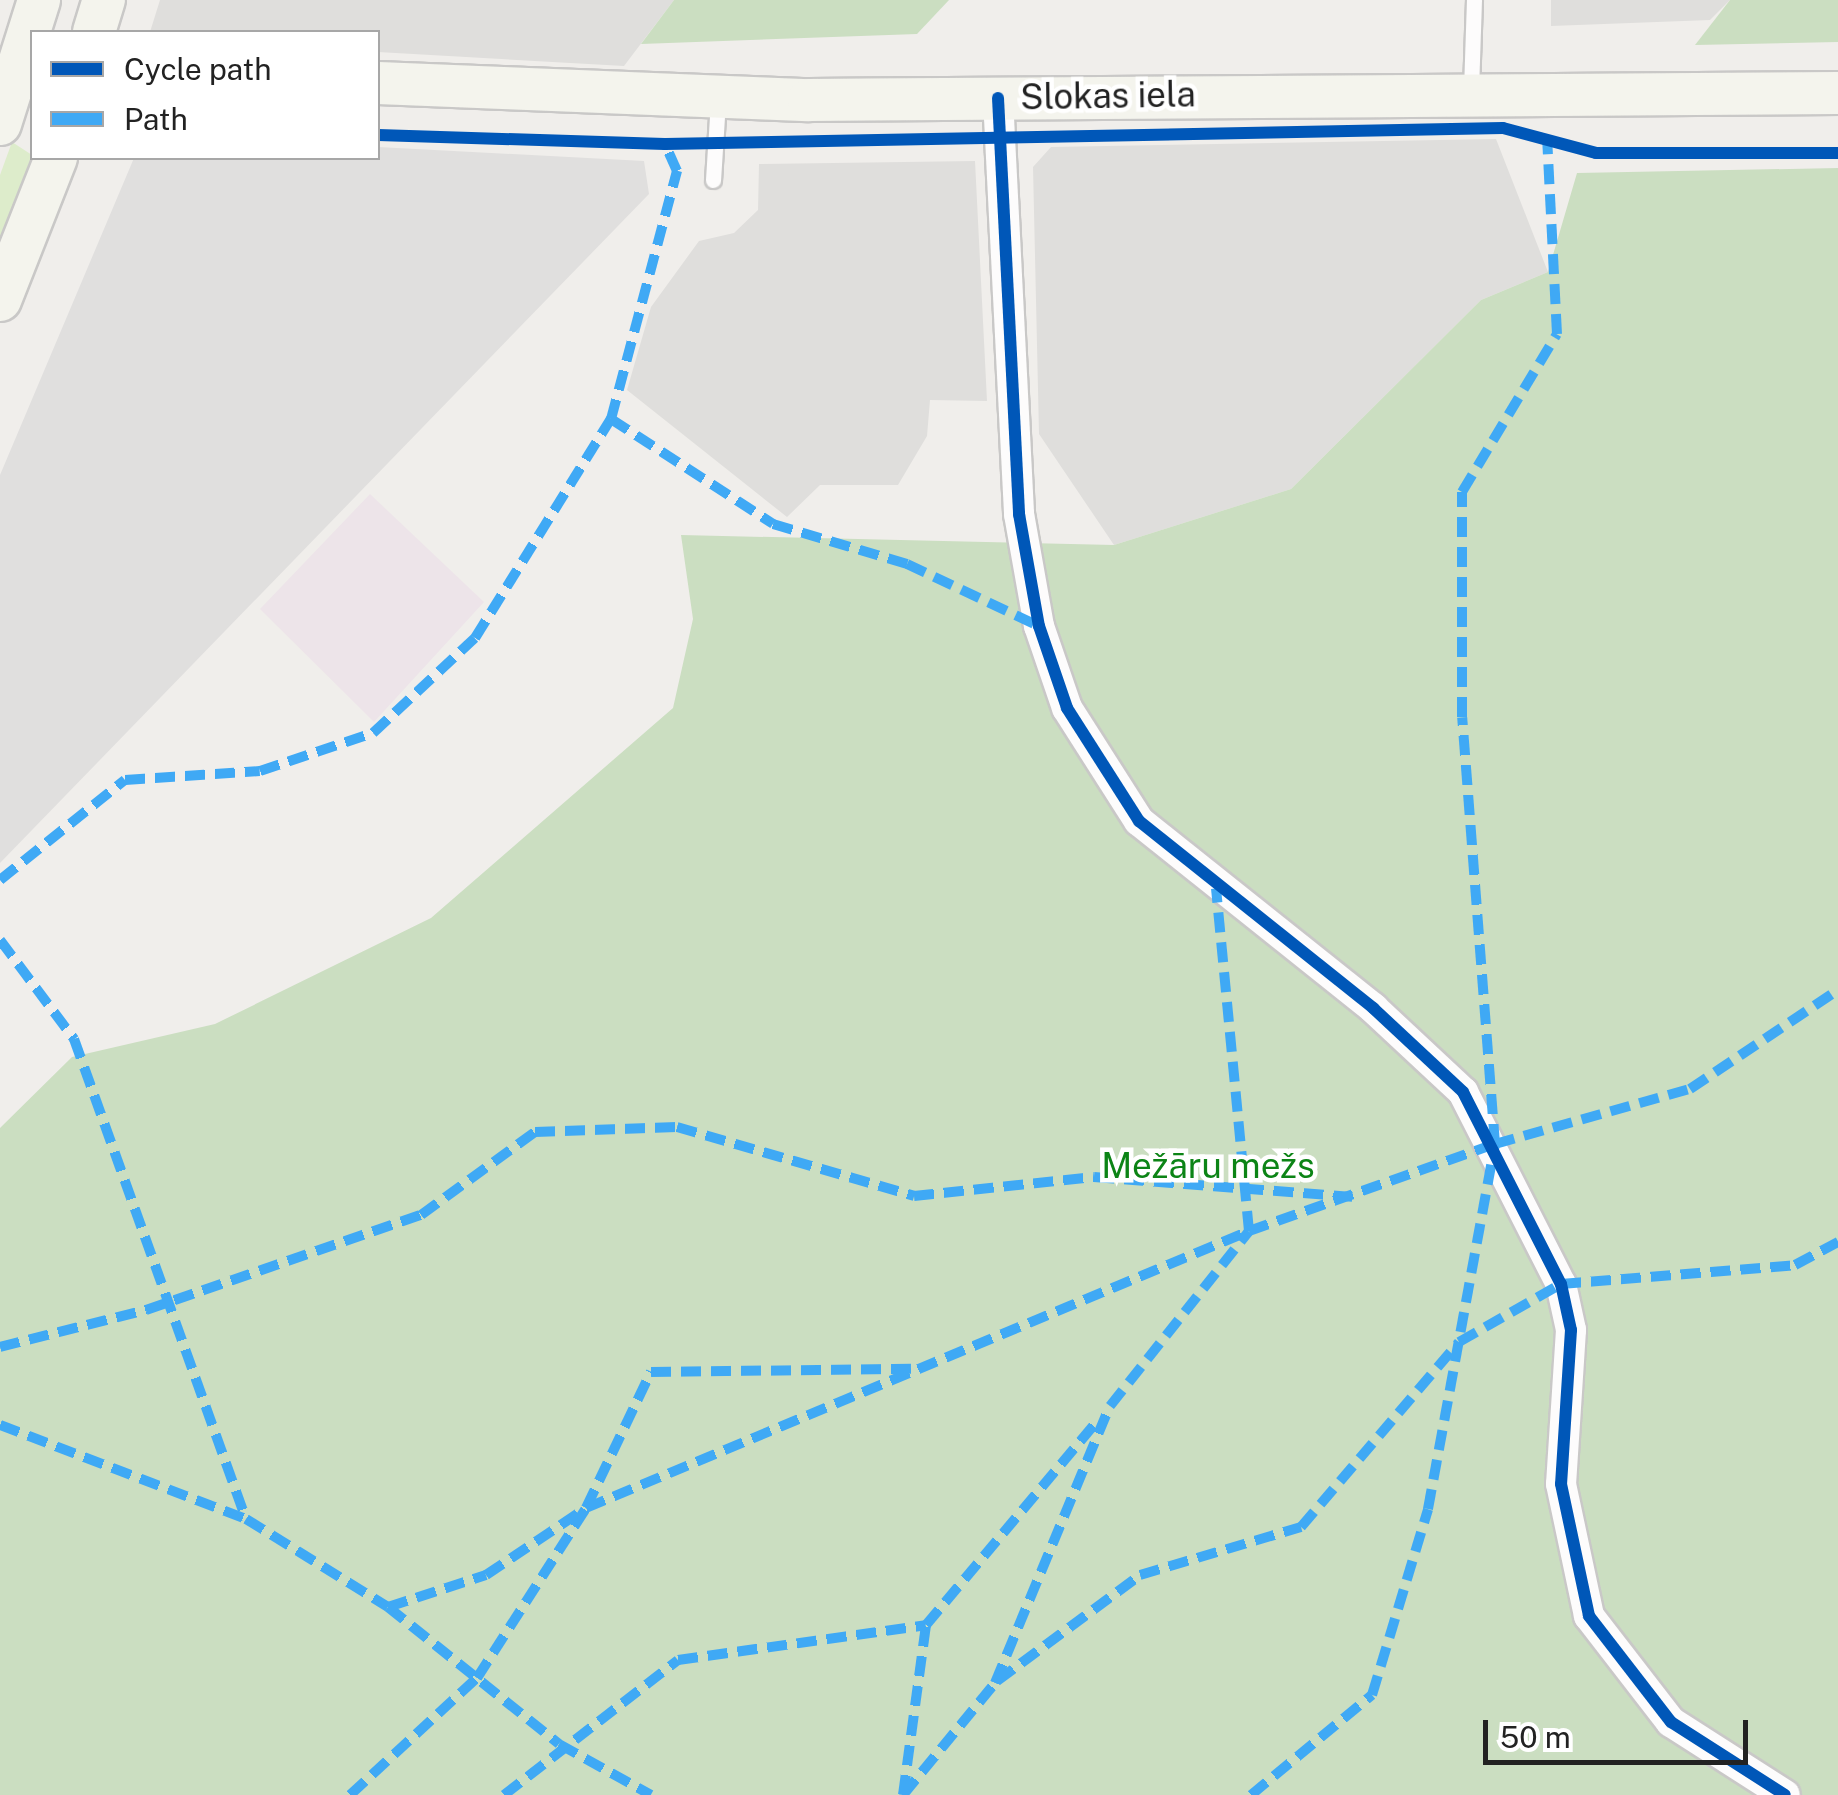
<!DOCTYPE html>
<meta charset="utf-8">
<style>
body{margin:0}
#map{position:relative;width:1838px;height:1795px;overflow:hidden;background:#f0eeeb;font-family:"Public Sans",sans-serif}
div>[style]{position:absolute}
.residential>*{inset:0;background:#dfdedc}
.industrial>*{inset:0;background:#ede4e9}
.grass>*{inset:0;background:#ddeccb}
.forest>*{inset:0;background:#cbdec1}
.parking>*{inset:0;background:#e0dfde}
.roads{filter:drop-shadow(2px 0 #c9c8c7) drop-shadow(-2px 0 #c9c8c7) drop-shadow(0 2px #c9c8c7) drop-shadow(0 -2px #c9c8c7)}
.service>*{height:15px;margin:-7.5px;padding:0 7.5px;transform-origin:7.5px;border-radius:7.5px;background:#fdfcfc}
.minor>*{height:30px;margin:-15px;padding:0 15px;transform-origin:15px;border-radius:15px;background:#fdfcfc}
.secondary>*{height:42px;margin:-21px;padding:0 21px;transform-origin:21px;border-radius:21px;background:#f4f4ed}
.quiet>*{height:10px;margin-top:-5px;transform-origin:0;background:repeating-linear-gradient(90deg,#3fa9f5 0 20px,transparent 0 30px)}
.cycleway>*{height:12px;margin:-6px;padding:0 6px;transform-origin:6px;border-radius:6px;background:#0057b8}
span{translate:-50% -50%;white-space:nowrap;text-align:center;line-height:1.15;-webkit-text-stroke:9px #fff;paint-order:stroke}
.street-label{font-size:35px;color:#222}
.park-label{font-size:35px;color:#0c8416}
.legend{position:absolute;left:30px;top:30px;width:350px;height:130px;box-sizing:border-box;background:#fff;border:2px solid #a7a7a7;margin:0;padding:12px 18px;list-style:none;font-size:30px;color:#222}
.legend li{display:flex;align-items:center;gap:20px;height:50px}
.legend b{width:50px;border:2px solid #a7a7a7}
.scale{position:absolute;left:1483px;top:1720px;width:265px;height:45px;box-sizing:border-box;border:5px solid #222;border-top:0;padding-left:12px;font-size:30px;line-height:35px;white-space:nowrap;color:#222;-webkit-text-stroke:8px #fff;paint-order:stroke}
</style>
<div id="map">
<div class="residential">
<div style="clip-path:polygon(160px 0,674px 0,624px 66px,378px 52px,378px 32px,150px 32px)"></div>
<div style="clip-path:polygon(1551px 0,1730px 0,1710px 20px,1551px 26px)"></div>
<div style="clip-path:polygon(1496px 139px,1548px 272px,1481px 300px,1291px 489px,1114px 545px,1039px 434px,1033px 167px,1051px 147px)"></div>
<div style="clip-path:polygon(975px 161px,987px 401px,930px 400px,927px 436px,898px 485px,820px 485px,787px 517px,627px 390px,651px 307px,699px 241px,734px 233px,758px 210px,759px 164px)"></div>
</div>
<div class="industrial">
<div style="clip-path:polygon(370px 494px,484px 602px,374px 722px,260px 609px)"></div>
</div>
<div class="grass">
<div style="clip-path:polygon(12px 142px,32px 155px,0 244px,0 175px)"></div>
</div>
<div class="forest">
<div style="clip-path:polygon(674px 0,949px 0,917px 34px,641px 44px)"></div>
<div style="clip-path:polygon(1730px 0,1838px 0,1838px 42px,1695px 45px)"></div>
<div style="clip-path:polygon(1838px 168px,1838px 1795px,0 1795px,0 1128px,72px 1057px,215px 1024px,431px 918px,673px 708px,693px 619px,681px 535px,1114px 545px,1291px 489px,1481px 300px,1548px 272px,1577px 173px)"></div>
</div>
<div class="parking">
<div style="clip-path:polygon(378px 147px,644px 161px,649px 194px,0 863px,0 475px,134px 158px,378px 158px)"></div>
</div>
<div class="roads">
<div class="service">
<div style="left:1471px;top:90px;width:90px;rotate:-88.1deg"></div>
<div style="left:713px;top:180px;width:80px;rotate:-86.4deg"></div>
</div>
<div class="minor">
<div style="left:998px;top:98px;width:417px;rotate:87.1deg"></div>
<div style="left:1019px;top:514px;width:114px;rotate:79.9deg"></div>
<div style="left:1039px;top:626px;width:87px;rotate:71.1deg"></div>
<div style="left:1067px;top:708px;width:134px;rotate:57.5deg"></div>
<div style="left:1139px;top:821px;width:300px;rotate:38.6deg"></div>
<div style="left:1373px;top:1008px;width:123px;rotate:43deg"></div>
<div style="left:1463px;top:1092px;width:216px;rotate:63deg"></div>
<div style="left:1561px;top:1284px;width:47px;rotate:77.7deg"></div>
<div style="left:1571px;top:1330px;width:154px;rotate:93.7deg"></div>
<div style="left:1561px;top:1484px;width:135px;rotate:78deg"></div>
<div style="left:1589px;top:1616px;width:134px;rotate:52.3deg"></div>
<div style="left:1671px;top:1722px;width:135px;rotate:32.6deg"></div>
</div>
<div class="secondary">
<div style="left:94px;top:32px;width:34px;rotate:-73deg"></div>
<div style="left:378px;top:83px;width:431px;rotate:2.3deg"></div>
<div style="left:809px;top:100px;width:1029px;rotate:-0.39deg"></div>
<div style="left:0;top:124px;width:130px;rotate:-72.5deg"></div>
<div style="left:0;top:300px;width:153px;rotate:-68.5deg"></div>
</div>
</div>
<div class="quiet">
<div style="left:611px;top:419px;width:193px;rotate:32.9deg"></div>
<div style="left:773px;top:524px;width:140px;rotate:16.6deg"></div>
<div style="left:907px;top:564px;width:146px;rotate:25.2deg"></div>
<div style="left:0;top:880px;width:160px;rotate:-38.7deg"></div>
<div style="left:125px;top:780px;width:135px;rotate:-3.8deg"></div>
<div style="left:260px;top:771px;width:119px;rotate:-18.6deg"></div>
<div style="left:373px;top:733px;width:139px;rotate:-43deg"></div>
<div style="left:475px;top:638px;width:258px;rotate:-58.2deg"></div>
<div style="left:611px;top:419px;width:257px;rotate:-75.1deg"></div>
<div style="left:677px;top:171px;width:30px;rotate:-114deg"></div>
<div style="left:0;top:940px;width:124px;rotate:53.2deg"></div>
<div style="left:74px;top:1039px;width:510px;rotate:70.29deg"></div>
<div style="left:0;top:1347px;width:151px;rotate:-14.2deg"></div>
<div style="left:146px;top:1310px;width:291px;rotate:-19.1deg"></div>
<div style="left:421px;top:1215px;width:141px;rotate:-36.1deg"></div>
<div style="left:535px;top:1132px;width:142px;rotate:-2deg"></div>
<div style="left:677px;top:1127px;width:247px;rotate:16.2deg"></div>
<div style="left:914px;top:1196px;width:181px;rotate:-6deg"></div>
<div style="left:1094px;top:1177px;width:259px;rotate:4.4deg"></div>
<div style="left:0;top:1425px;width:263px;rotate:20.9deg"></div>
<div style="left:246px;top:1519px;width:167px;rotate:31.8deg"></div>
<div style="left:388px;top:1607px;width:219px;rotate:38.7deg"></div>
<div style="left:559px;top:1744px;width:105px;rotate:29deg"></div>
<div style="left:388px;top:1607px;width:103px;rotate:-18.1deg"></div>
<div style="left:486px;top:1575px;width:120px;rotate:-33.8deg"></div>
<div style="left:586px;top:1508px;width:719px;rotate:-22.68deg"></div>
<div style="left:1249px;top:1231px;width:344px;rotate:-95.5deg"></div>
<div style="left:997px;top:1681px;width:178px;rotate:-36.5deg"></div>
<div style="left:1140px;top:1575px;width:168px;rotate:-16.6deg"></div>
<div style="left:1301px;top:1527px;width:243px;rotate:-49.5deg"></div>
<div style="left:1459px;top:1342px;width:117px;rotate:-29.6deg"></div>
<div style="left:1561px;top:1284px;width:235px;rotate:-4.6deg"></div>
<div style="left:1795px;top:1265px;width:49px;rotate:-28.1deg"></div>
<div style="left:350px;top:1795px;width:173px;rotate:-42.7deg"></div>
<div style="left:477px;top:1678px;width:202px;rotate:-57.3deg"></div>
<div style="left:586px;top:1508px;width:151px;rotate:-64.5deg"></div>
<div style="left:651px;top:1372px;width:260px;rotate:-0.7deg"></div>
<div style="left:504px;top:1795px;width:220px;rotate:-37.8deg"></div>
<div style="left:678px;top:1660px;width:250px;rotate:-8deg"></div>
<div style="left:903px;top:1795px;width:145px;rotate:-50.6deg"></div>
<div style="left:995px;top:1683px;width:300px;rotate:-67.5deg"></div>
<div style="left:1110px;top:1406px;width:223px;rotate:-51.5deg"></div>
<div style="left:1249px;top:1231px;width:261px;rotate:-19.5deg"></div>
<div style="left:1495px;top:1144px;width:203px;rotate:-15.8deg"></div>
<div style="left:1690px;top:1089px;width:178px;rotate:-33.8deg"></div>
<div style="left:903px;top:1795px;width:172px;rotate:-82.3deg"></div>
<div style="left:926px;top:1625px;width:269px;rotate:-50deg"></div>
<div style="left:1251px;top:1795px;width:157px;rotate:-39.6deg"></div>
<div style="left:1372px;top:1695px;width:194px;rotate:-73.2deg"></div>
<div style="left:1428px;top:1509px;width:371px;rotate:-79.6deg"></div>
<div style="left:1495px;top:1144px;width:428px;rotate:-94.4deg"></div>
<div style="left:1462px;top:717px;width:225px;rotate:-90deg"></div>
<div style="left:1462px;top:492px;width:184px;rotate:-59deg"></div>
<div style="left:1557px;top:334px;width:195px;rotate:-92.9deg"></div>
</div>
<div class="cycleway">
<div style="left:998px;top:98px;width:417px;rotate:87.1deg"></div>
<div style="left:1019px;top:514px;width:114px;rotate:79.9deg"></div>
<div style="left:1039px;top:626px;width:87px;rotate:71.1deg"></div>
<div style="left:1067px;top:708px;width:134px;rotate:57.5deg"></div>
<div style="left:1139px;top:821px;width:300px;rotate:38.6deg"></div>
<div style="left:1373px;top:1008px;width:123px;rotate:43deg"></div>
<div style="left:1463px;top:1092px;width:216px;rotate:63deg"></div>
<div style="left:1561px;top:1284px;width:47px;rotate:77.7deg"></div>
<div style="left:1571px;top:1330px;width:154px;rotate:93.7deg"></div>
<div style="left:1561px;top:1484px;width:135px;rotate:78deg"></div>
<div style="left:1589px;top:1616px;width:134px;rotate:52.3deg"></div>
<div style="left:1671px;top:1722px;width:135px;rotate:32.6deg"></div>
<div style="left:378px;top:135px;width:287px;rotate:1.8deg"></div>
<div style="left:665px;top:144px;width:838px;rotate:-1.09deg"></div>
<div style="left:1503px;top:128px;width:96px;rotate:15deg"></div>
<div style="left:1596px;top:153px;width:242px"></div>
</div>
<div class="street-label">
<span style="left:1108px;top:96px;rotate:-1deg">Slokas iela</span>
</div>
<div class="park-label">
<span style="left:1208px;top:1166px">Mežāru mežs</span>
</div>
<ul class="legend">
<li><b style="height:12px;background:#0057b8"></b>Cycle path</li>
<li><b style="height:12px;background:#3fa9f5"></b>Path</li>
</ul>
<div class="scale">50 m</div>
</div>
